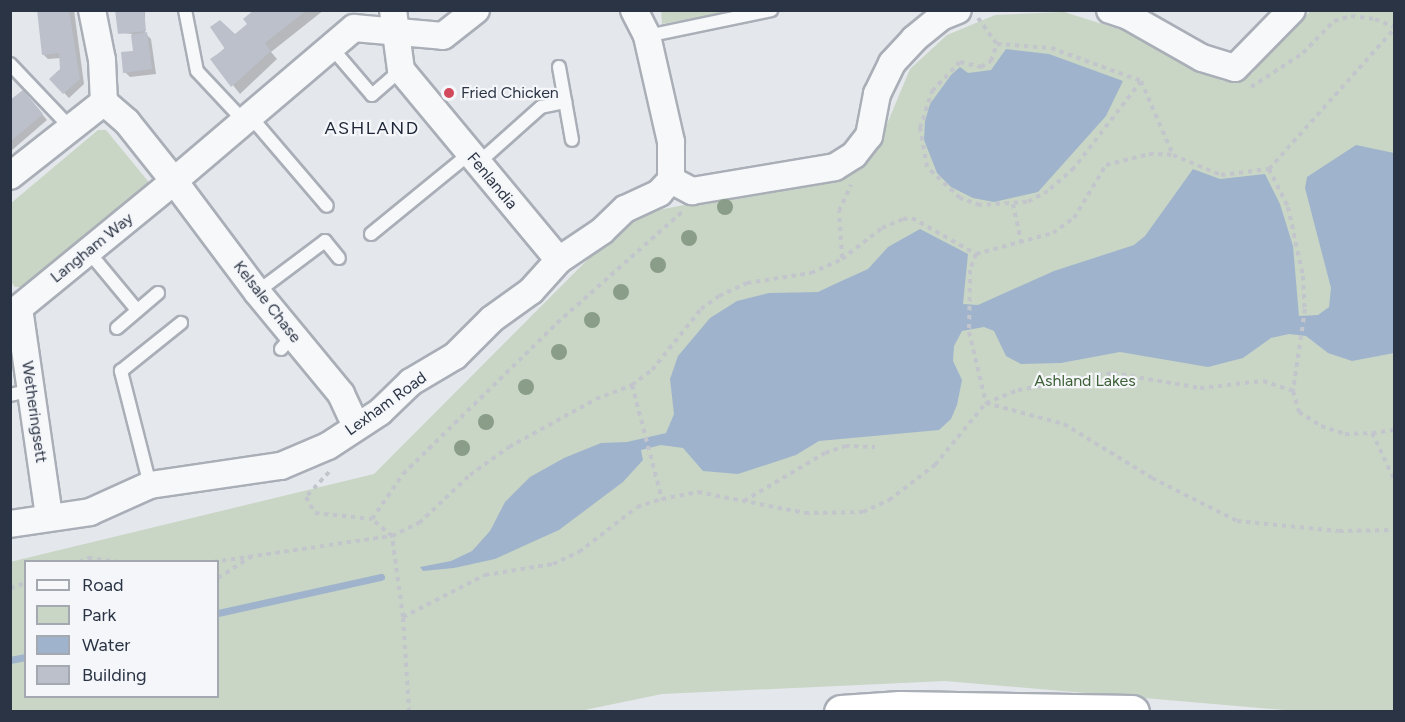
<!DOCTYPE html>
<style>
body{margin:0}
#map{position:relative;width:1405px;height:722px;overflow:hidden;background:#e4e7ec;font-family:Figtree,sans-serif}
div>[style]{position:absolute}
.green>*{inset:0;background:#c9d6c5}
.water>*{inset:0;background:#9fb4cc}
.shadow>*{inset:0;background:#0003}
.stream>*{height:7px;margin:-3.5px;padding:0 3.5px;transform-origin:3.5px;border-radius:3.5px;background:#9fb4cc}
.building>*{inset:0;background:#bbc0ca}
.path>*{height:4px;margin-top:-2px;transform-origin:0;background:repeating-linear-gradient(90deg,#c2c5cb 0 4.5px,transparent 0 9px)}
.roads{filter:drop-shadow(2px 0 #a9aeb7) drop-shadow(-2px 0 #a9aeb7) drop-shadow(0 2px #a9aeb7) drop-shadow(0 -2px #a9aeb7)}
.lane>*{height:12px;margin:-6px;padding:0 6px;transform-origin:6px;border-radius:6px;background:#f7f8fa}
.street>*{height:26px;margin:-13px;padding:0 13px;transform-origin:13px;border-radius:13px;background:#f7f8fa}
.highway>*{height:33px;margin:-16.5px;padding:0 16.5px;transform-origin:16.5px;border-radius:16.5px;background:#fff}
.trees>*{width:16px;height:16px;margin:-8px;border-radius:50%;background:#899d89}
.dots>*{width:16px;height:16px;translate:-50% -50%;box-sizing:border-box;border:3px solid #f4f6f9;border-radius:50%}
span{translate:-50% -50%;white-space:nowrap;text-align:center;line-height:1.15;-webkit-text-stroke:4.5px #f4f6f9;paint-order:stroke}
.poi-label{font-size:16px;color:#2b3445}
.left{translate:0 -50%;text-align:left}
.street-label{font-size:16px;color:#2b3445}
.park-label{font-size:16px;color:#3f6138}
.neighbourhood-label{font-size:18px;color:#1d2536;letter-spacing:1.5px}
.frame{position:absolute;inset:0;border:12px solid #2b3445;pointer-events:none}
.legend{position:absolute;left:24px;top:560px;width:195px;height:138px;box-sizing:border-box;background:#f4f6f9;border:2px solid #a4a8b1;margin:0;padding:8px 10px;list-style:none;font-size:18px;color:#2b3445}
.legend li{display:flex;align-items:center;gap:12px;height:30px}
.legend b{width:30px;border:2px solid #a4a8b1}
</style>
<div id="map">
<div class="green">
<div style="clip-path:polygon(661px 10px,732px 10px,732px 11px,662px 24px)"></div>
<div style="clip-path:polygon(evenodd,1311px 11px,1394px 11px,1394px 711px,1296px 711px,945px 681px,662px 694px,575px 712px,11px 711px,10px 562px,374px 474px,632px 215px,842px 175px,874px 155px,910px 69px,947px 35px,995px 15px,1064px 12px,1128px 32px,1223px 81px,1252px 74px,1279px 37px,1311px 11px,26px 562px,218px 562px,218px 696px,26px 696px,26px 562px)"></div>
<div style="clip-path:polygon(98px 130px,106px 130px,152px 186px,29px 287px,15px 287px,11px 282px,10px 204px)"></div>
</div>
<div class="water">
<div style="clip-path:polygon(1006px 49px,1049px 54px,1123px 81px,1106px 116px,1038px 192px,994px 202px,973px 198px,951px 187px,937px 173px,924px 140px,925px 121px,930px 104px,951px 75px,960px 67px,968px 73px,991px 70px)"></div>
<div style="clip-path:polygon(1356px 145px,1394px 153px,1394px 353px,1352px 361px,1328px 353px,1306px 336px,1289px 334px,1271px 338px,1243px 358px,1208px 367px,1120px 352px,1061px 363px,1021px 364px,1006px 356px,994px 331px,984px 327px,962px 331px,954px 346px,953px 361px,962px 380px,957px 405px,951px 419px,939px 430px,819px 441px,796px 455px,738px 474px,703px 471px,683px 448px,661px 445px,641px 450px,643px 460px,623px 482px,559px 530px,495px 559px,454px 568px,423px 571px,420px 567px,451px 561px,472px 551px,490px 531px,505px 502px,530px 477px,564px 458px,601px 443px,627px 442px,666px 433px,674px 414px,670px 379px,678px 356px,710px 318px,737px 301px,769px 293px,818px 292px,837px 283px,868px 269px,888px 247px,920px 229px,968px 254px,963px 304px,978px 305px,1054px 271px,1134px 245px,1145px 236px,1193px 169px,1220px 179px,1265px 174px,1280px 204px,1293px 246px,1299px 316px,1318px 315px,1329px 307px,1331px 288px,1305px 188px,1307px 177px)"></div>
</div>
<div class="shadow">
<div style="clip-path:polygon(39px 10px,74px 10px,84px 84px,69px 98px,51px 79px,62px 70px,61px 58px,48px 59px,43px 54px)"></div>
<div style="clip-path:polygon(117px 10px,145px 10px,145px 33px,151px 39px,156px 74px,130px 77px,125px 72px,134px 52px,132px 34px,120px 33px)"></div>
<div style="clip-path:polygon(269px 10px,324px 10px,271px 52px,277px 59px,240px 94px,212px 59px)"></div>
<div style="clip-path:polygon(28px 97px,47px 120px,11px 151px,10px 102px)"></div>
</div>
<div class="stream">
<div style="left:218px;top:613px;width:167px;rotate:-12.5deg"></div>
<div style="left:10px;top:660px;width:16px;rotate:-11deg"></div>
</div>
<div class="building">
<div style="clip-path:polygon(37px 10px,69px 10px,80px 79px,63px 94px,49px 79px,60px 69px,59px 53px,42px 55px)"></div>
<div style="clip-path:polygon(115px 10px,144px 10px,146px 31px,118px 34px)"></div>
<div style="clip-path:polygon(254px 10px,307px 10px,265px 43px,271px 51px,231px 87px,210px 59px,225px 49px,210px 27px,220px 20px,235px 34px,247px 24px,243px 19px)"></div>
<div style="clip-path:polygon(147px 32px,152px 69px,123px 73px,121px 52px,133px 51px,131px 35px)"></div>
<div style="clip-path:polygon(23px 90px,43px 114px,10px 142px,10px 100px)"></div>
</div>
<div class="path">
<div style="left:978px;top:18px;width:32px;rotate:54deg"></div>
<div style="left:1141px;top:81px;width:110px;rotate:127.6deg"></div>
<div style="left:1074px;top:168px;width:35px;rotate:139deg"></div>
<div style="left:1048px;top:191px;width:24px;rotate:152deg"></div>
<div style="left:1027px;top:202px;width:47px;rotate:176.3deg"></div>
<div style="left:980px;top:205px;width:21px;rotate:-161deg"></div>
<div style="left:960px;top:198px;width:45px;rotate:-136.8deg"></div>
<div style="left:927px;top:167px;width:40px;rotate:-100deg"></div>
<div style="left:920px;top:128px;width:39px;rotate:-72deg"></div>
<div style="left:932px;top:91px;width:40px;rotate:-46deg"></div>
<div style="left:960px;top:62px;width:22px;rotate:13deg"></div>
<div style="left:981px;top:67px;width:12px;rotate:-31deg"></div>
<div style="left:991px;top:61px;width:18px;rotate:-71deg"></div>
<div style="left:997px;top:44px;width:54px;rotate:4.2deg"></div>
<div style="left:1051px;top:48px;width:96px;rotate:20.1deg"></div>
<div style="left:1141px;top:81px;width:81px;rotate:66.6deg"></div>
<div style="left:1173px;top:155px;width:52px;rotate:22.6deg"></div>
<div style="left:1221px;top:175px;width:48px;rotate:-7.1deg"></div>
<div style="left:1269px;top:169px;width:42px;rotate:63.4deg"></div>
<div style="left:1288px;top:207px;width:71px;rotate:77.7deg"></div>
<div style="left:1303px;top:276px;width:33px;rotate:87deg"></div>
<div style="left:1305px;top:309px;width:83px;rotate:98.3deg"></div>
<div style="left:1293px;top:391px;width:22px;rotate:74deg"></div>
<div style="left:1299px;top:412px;width:26px;rotate:32deg"></div>
<div style="left:1321px;top:426px;width:25px;rotate:18deg"></div>
<div style="left:1345px;top:434px;width:27px;rotate:-2deg"></div>
<div style="left:1372px;top:433px;width:51px;rotate:64.4deg"></div>
<div style="left:1251px;top:87px;width:62px;rotate:-33.2deg"></div>
<div style="left:1303px;top:53px;width:45px;rotate:-45.9deg"></div>
<div style="left:1334px;top:21px;width:18px;rotate:-16deg"></div>
<div style="left:1351px;top:16px;width:24px;rotate:7deg"></div>
<div style="left:1375px;top:19px;width:21px;rotate:23deg"></div>
<div style="left:1269px;top:169px;width:188px;rotate:-48.2deg"></div>
<div style="left:1013px;top:204px;width:40px;rotate:78deg"></div>
<div style="left:976px;top:254px;width:80px;rotate:-15.3deg"></div>
<div style="left:1053px;top:233px;width:26px;rotate:-36deg"></div>
<div style="left:1074px;top:218px;width:62px;rotate:-58.9deg"></div>
<div style="left:1106px;top:165px;width:44px;rotate:-14.3deg"></div>
<div style="left:1149px;top:154px;width:24px;rotate:2deg"></div>
<div style="left:842px;top:258px;width:47px;rotate:-93.7deg"></div>
<div style="left:839px;top:211px;width:29px;rotate:-65deg"></div>
<div style="left:632px;top:385px;width:118px;rotate:75.3deg"></div>
<div style="left:1372px;top:433px;width:22px;rotate:-8deg"></div>
<div style="left:329px;top:472px;width:34px;rotate:133deg"></div>
<div style="left:306px;top:497px;width:18px;rotate:61deg"></div>
<div style="left:315px;top:513px;width:57px;rotate:6deg"></div>
<div style="left:744px;top:501px;width:94px;rotate:-30.7deg"></div>
<div style="left:825px;top:453px;width:21px;rotate:-19deg"></div>
<div style="left:845px;top:446px;width:30px;rotate:2deg"></div>
<div style="left:79px;top:562px;width:10px;rotate:-24deg"></div>
<div style="left:88px;top:558px;width:34px;rotate:7deg"></div>
<div style="left:213px;top:562px;width:181px;rotate:-8.3deg"></div>
<div style="left:392px;top:536px;width:30px;rotate:-26deg"></div>
<div style="left:419px;top:523px;width:70px;rotate:-43.3deg"></div>
<div style="left:470px;top:475px;width:48px;rotate:-35.7deg"></div>
<div style="left:509px;top:447px;width:99px;rotate:-28.9deg"></div>
<div style="left:596px;top:399px;width:39px;rotate:-21deg"></div>
<div style="left:632px;top:385px;width:25px;rotate:-37deg"></div>
<div style="left:652px;top:370px;width:78px;rotate:-51.2deg"></div>
<div style="left:701px;top:309px;width:22px;rotate:-36deg"></div>
<div style="left:719px;top:296px;width:31px;rotate:-25deg"></div>
<div style="left:747px;top:283px;width:65px;rotate:-8.9deg"></div>
<div style="left:811px;top:273px;width:34px;rotate:-24deg"></div>
<div style="left:842px;top:259px;width:51px;rotate:-37.8deg"></div>
<div style="left:882px;top:228px;width:23px;rotate:-23deg"></div>
<div style="left:903px;top:219px;width:9px;rotate:-6deg"></div>
<div style="left:912px;top:218px;width:73px;rotate:29.4deg"></div>
<div style="left:976px;top:254px;width:17px;rotate:111deg"></div>
<div style="left:970px;top:270px;width:62px;rotate:90.9deg"></div>
<div style="left:969px;top:332px;width:73px;rotate:76.5deg"></div>
<div style="left:986px;top:403px;width:35px;rotate:-22deg"></div>
<div style="left:1018px;top:390px;width:97px;rotate:-10.1deg"></div>
<div style="left:1113px;top:373px;width:88px;rotate:9.8deg"></div>
<div style="left:1200px;top:388px;width:63px;rotate:-6.3deg"></div>
<div style="left:1263px;top:381px;width:32px;rotate:18deg"></div>
<div style="left:218px;top:578px;width:40px;rotate:-32.9deg"></div>
<div style="left:10px;top:588px;width:17px;rotate:-17deg"></div>
<div style="left:403px;top:617px;width:92px;rotate:-27.1deg"></div>
<div style="left:485px;top:575px;width:69px;rotate:-9.2deg"></div>
<div style="left:553px;top:564px;width:29px;rotate:-25deg"></div>
<div style="left:579px;top:552px;width:73px;rotate:-37.8deg"></div>
<div style="left:637px;top:507px;width:26px;rotate:-18deg"></div>
<div style="left:662px;top:499px;width:37px;rotate:-11deg"></div>
<div style="left:698px;top:492px;width:109px;rotate:11.1deg"></div>
<div style="left:805px;top:513px;width:58px;rotate:-1deg"></div>
<div style="left:863px;top:512px;width:29px;rotate:-25deg"></div>
<div style="left:889px;top:500px;width:58px;rotate:-37.3deg"></div>
<div style="left:935px;top:465px;width:80px;rotate:-50.6deg"></div>
<div style="left:986px;top:403px;width:81px;rotate:15.1deg"></div>
<div style="left:1064px;top:424px;width:103px;rotate:31.5deg"></div>
<div style="left:1152px;top:478px;width:95px;rotate:26.8deg"></div>
<div style="left:1237px;top:521px;width:102px;rotate:5.6deg"></div>
<div style="left:1339px;top:531px;width:55px;rotate:-1deg"></div>
<div style="left:409px;top:712px;width:95px;rotate:-93.6deg"></div>
<div style="left:403px;top:617px;width:82px;rotate:-97.7deg"></div>
<div style="left:392px;top:536px;width:26px;rotate:-140deg"></div>
<div style="left:372px;top:519px;width:55px;rotate:-55.4deg"></div>
<div style="left:403px;top:474px;width:216px;rotate:-44.4deg"></div>
<div style="left:557px;top:323px;width:169px;rotate:-41.6deg"></div>
</div>
<div class="roads">
<div class="lane">
<div style="left:185px;top:10px;width:62px;rotate:78.9deg"></div>
<div style="left:197px;top:71px;width:69px;rotate:46.8deg"></div>
<div style="left:647px;top:36px;width:127px;rotate:-11.8deg"></div>
<div style="left:331px;top:47px;width:63px;rotate:49.5deg"></div>
<div style="left:372px;top:95px;width:38px;rotate:-41deg"></div>
<div style="left:10px;top:64px;width:86px;rotate:46.4deg"></div>
<div style="left:559px;top:67px;width:74px;rotate:79.9deg"></div>
<div style="left:250px;top:116px;width:118px;rotate:49.5deg"></div>
<div style="left:477px;top:164px;width:86px;rotate:-41.7deg"></div>
<div style="left:541px;top:107px;width:25px;rotate:-12deg"></div>
<div style="left:371px;top:234px;width:127px;rotate:-39.2deg"></div>
<div style="left:88px;top:251px;width:77px;rotate:50.3deg"></div>
<div style="left:257px;top:292px;width:85px;rotate:-36.9deg"></div>
<div style="left:325px;top:241px;width:22px;rotate:51deg"></div>
<div style="left:117px;top:328px;width:54px;rotate:-40.5deg"></div>
<div style="left:281px;top:349px;width:18px;rotate:-49deg"></div>
<div style="left:10px;top:395px;width:22px;rotate:-13deg"></div>
<div style="left:150px;top:485px;width:118px;rotate:-104.3deg"></div>
<div style="left:121px;top:371px;width:77px;rotate:-38.7deg"></div>
</div>
<div class="street">
<div style="left:92px;top:10px;width:51px;rotate:78.7deg"></div>
<div style="left:102px;top:60px;width:42px;rotate:87.3deg"></div>
<div style="left:393px;top:10px;width:61px;rotate:82.4deg"></div>
<div style="left:401px;top:70px;width:247px;rotate:50.3deg"></div>
<div style="left:634px;top:10px;width:29px;rotate:63deg"></div>
<div style="left:647px;top:36px;width:109px;rotate:77.2deg"></div>
<div style="left:671px;top:142px;width:38px;rotate:90deg"></div>
<div style="left:671px;top:180px;width:24px;rotate:28deg"></div>
<div style="left:692px;top:191px;width:145px;rotate:-9.5deg"></div>
<div style="left:835px;top:167px;width:22px;rotate:-32deg"></div>
<div style="left:854px;top:155px;width:24px;rotate:-52deg"></div>
<div style="left:869px;top:136px;width:43px;rotate:-79.2deg"></div>
<div style="left:877px;top:94px;width:34px;rotate:-64deg"></div>
<div style="left:892px;top:63px;width:33px;rotate:-47deg"></div>
<div style="left:914px;top:39px;width:35px;rotate:-39deg"></div>
<div style="left:941px;top:17px;width:18px;rotate:-22deg"></div>
<div style="left:1110px;top:10px;width:19px;rotate:18deg"></div>
<div style="left:1128px;top:16px;width:85px;rotate:29.6deg"></div>
<div style="left:1202px;top:58px;width:34px;rotate:17deg"></div>
<div style="left:1235px;top:68px;width:81px;rotate:-45.5deg"></div>
<div style="left:104px;top:102px;width:30px;rotate:41deg"></div>
<div style="left:127px;top:122px;width:75px;rotate:51.5deg"></div>
<div style="left:174px;top:181px;width:236px;rotate:-40.4deg"></div>
<div style="left:354px;top:28px;width:89px;rotate:5.1deg"></div>
<div style="left:443px;top:36px;width:42px;rotate:-38.2deg"></div>
<div style="left:10px;top:176px;width:120px;rotate:-38.2deg"></div>
<div style="left:19px;top:308px;width:200px;rotate:-39.3deg"></div>
<div style="left:174px;top:181px;width:139px;rotate:53.2deg"></div>
<div style="left:257px;top:292px;width:132px;rotate:50.5deg"></div>
<div style="left:341px;top:394px;width:35px;rotate:65deg"></div>
<div style="left:19px;top:308px;width:209px;rotate:81.8deg"></div>
<div style="left:10px;top:524px;width:81px;rotate:-8.5deg"></div>
<div style="left:90px;top:512px;width:66px;rotate:-24.2deg"></div>
<div style="left:150px;top:485px;width:132px;rotate:-8.3deg"></div>
<div style="left:281px;top:466px;width:51px;rotate:-23.1deg"></div>
<div style="left:328px;top:446px;width:62px;rotate:-33.2deg"></div>
<div style="left:380px;top:412px;width:43px;rotate:-44.1deg"></div>
<div style="left:411px;top:382px;width:51px;rotate:-30.6deg"></div>
<div style="left:455px;top:356px;width:52px;rotate:-45deg"></div>
<div style="left:492px;top:319px;width:48px;rotate:-35.7deg"></div>
<div style="left:531px;top:291px;width:42px;rotate:-47.9deg"></div>
<div style="left:559px;top:260px;width:52px;rotate:-34deg"></div>
<div style="left:602px;top:231px;width:32px;rotate:-44deg"></div>
<div style="left:625px;top:209px;width:38px;rotate:-25deg"></div>
<div style="left:659px;top:193px;width:18px;rotate:-47deg"></div>
</div>
<div class="highway">
<div style="left:841px;top:712px;width:59px;rotate:-3.9deg"></div>
<div style="left:900px;top:708px;width:232px;rotate:1deg"></div>
</div>
</div>
<div class="trees">
<div style="left:725px;top:207px"></div>
<div style="left:689px;top:238px"></div>
<div style="left:658px;top:265px"></div>
<div style="left:621px;top:292px"></div>
<div style="left:592px;top:320px"></div>
<div style="left:559px;top:352px"></div>
<div style="left:526px;top:387px"></div>
<div style="left:486px;top:422px"></div>
<div style="left:462px;top:448px"></div>
</div>
<div class="dots">
<div style="left:449px;top:93px;background:#d1495b"></div>
</div>
<div class="poi-label">
<span class="left" style="left:461px;top:93px">Fried Chicken</span>
</div>
<div class="street-label">
<span style="left:492px;top:181px;rotate:50deg">Fenlandia</span>
<span style="left:92px;top:248px;rotate:-39deg">Langham Way</span>
<span style="left:267px;top:302px;rotate:52deg">Kelsale Chase</span>
<span style="left:386px;top:404px;rotate:-36deg">Lexham Road</span>
<span style="left:34px;top:412px;rotate:82deg">Wetheringsett</span>
</div>
<div class="park-label">
<span style="left:1085px;top:381px">Ashland Lakes</span>
</div>
<div class="neighbourhood-label">
<span style="left:372px;top:128px">ASHLAND</span>
</div>
<div class="frame"></div>
<ul class="legend">
<li><b style="height:8px;background:#f7f8fa"></b>Road</li>
<li><b style="height:16px;background:#c9d6c5"></b>Park</li>
<li><b style="height:16px;background:#9fb4cc"></b>Water</li>
<li><b style="height:16px;background:#bbc0ca"></b>Building</li>
</ul>
</div>
